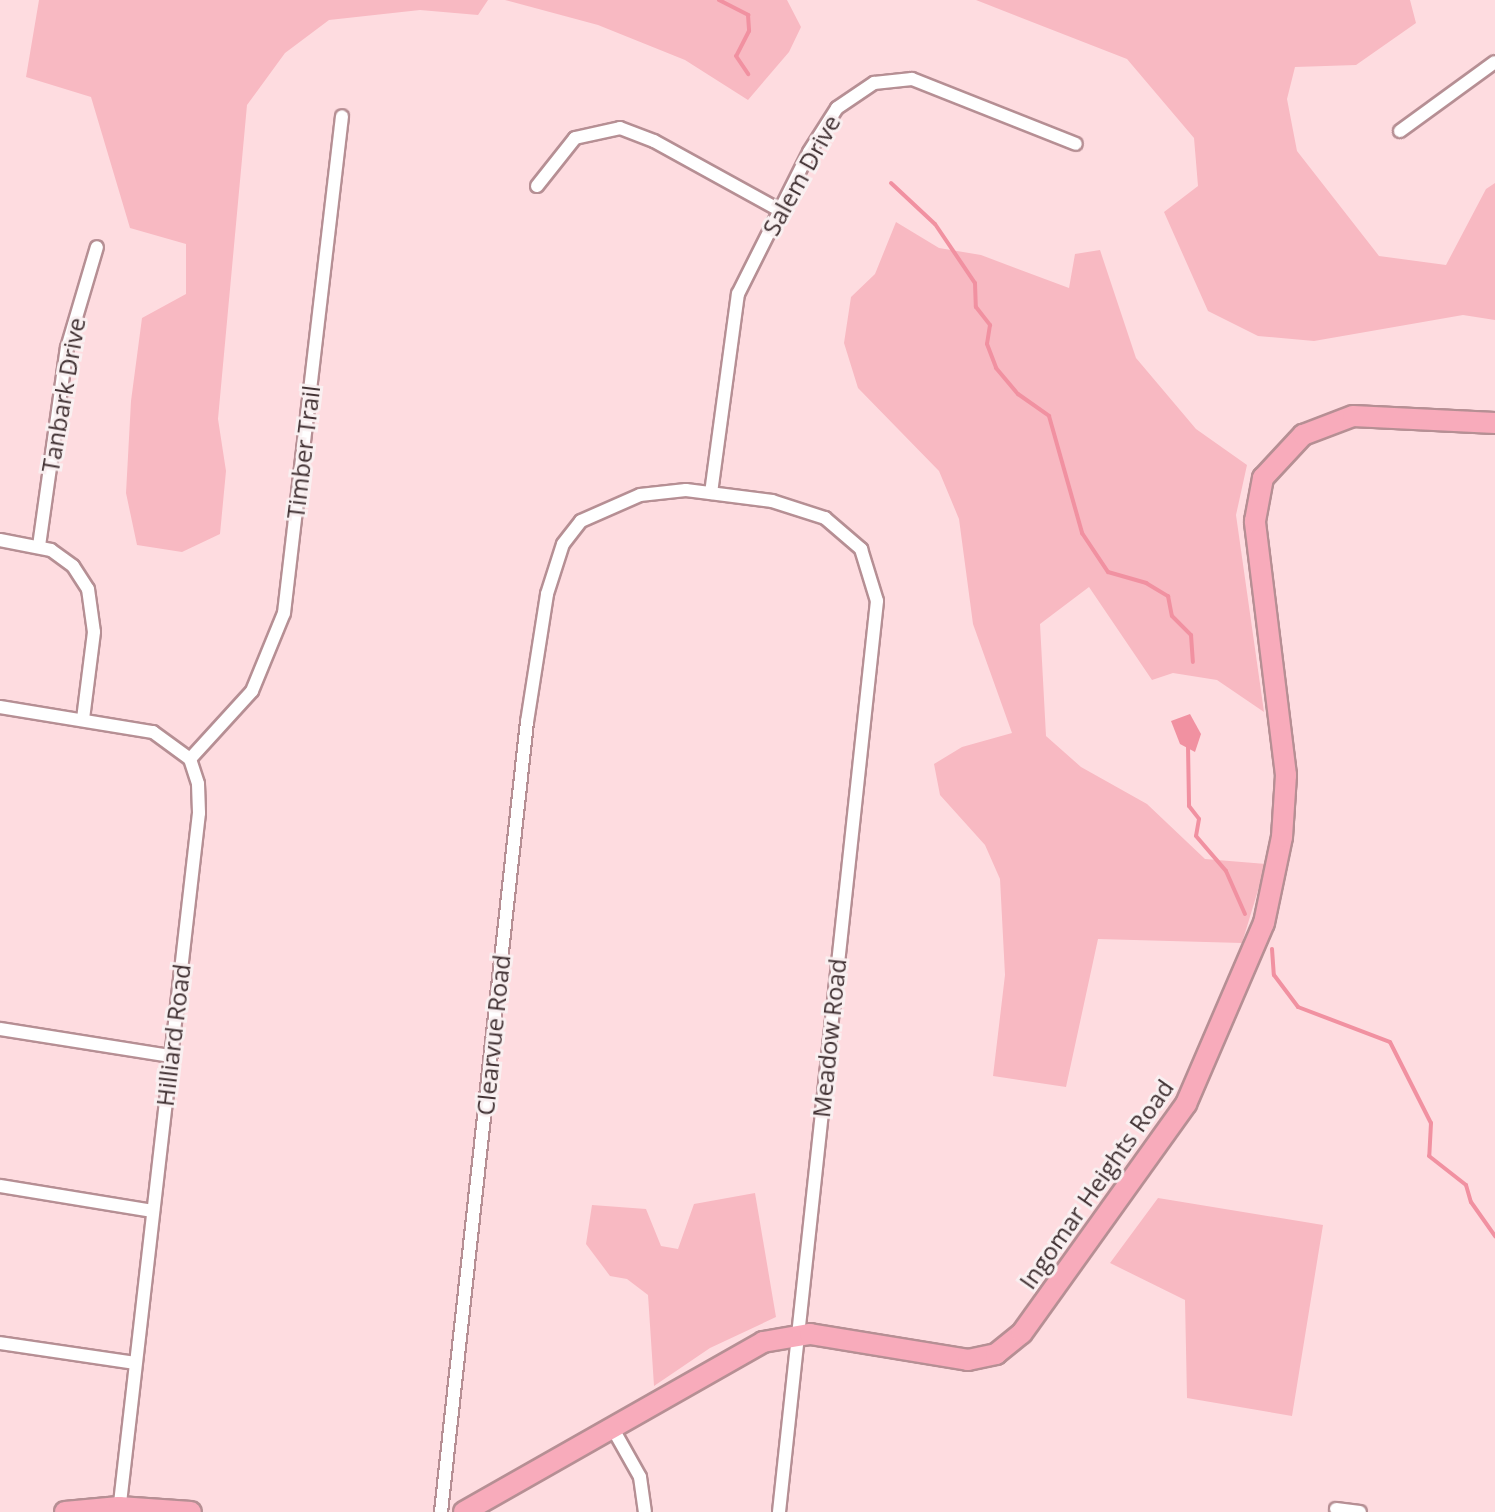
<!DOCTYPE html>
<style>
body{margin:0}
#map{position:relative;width:1495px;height:1512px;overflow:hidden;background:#fedce0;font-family:"Open Sans",sans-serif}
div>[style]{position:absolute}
.green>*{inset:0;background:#f8b9c2}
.water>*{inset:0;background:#f191a1}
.stream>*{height:4px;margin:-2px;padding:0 2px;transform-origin:2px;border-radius:2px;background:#f191a1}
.roads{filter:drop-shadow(2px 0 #b68f94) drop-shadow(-2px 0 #b68f94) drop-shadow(0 2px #b68f94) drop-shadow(0 -2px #b68f94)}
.minor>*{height:12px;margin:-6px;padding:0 6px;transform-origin:6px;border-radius:6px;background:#fff}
.primary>*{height:20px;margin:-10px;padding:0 10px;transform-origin:10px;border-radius:10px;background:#f8abbb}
span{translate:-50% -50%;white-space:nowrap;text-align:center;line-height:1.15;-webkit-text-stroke:6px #f9f0f1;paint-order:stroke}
.street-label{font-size:24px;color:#3f2f31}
</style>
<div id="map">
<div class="green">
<div style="clip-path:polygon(39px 0,488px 0,478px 15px,420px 10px,329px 20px,285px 53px,247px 105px,218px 419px,226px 471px,220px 534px,182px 552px,137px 545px,126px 493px,131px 401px,142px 318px,186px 294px,186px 244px,130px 228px,91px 97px,26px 77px)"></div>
<div style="clip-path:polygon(505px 0,787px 0,801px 27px,789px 52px,748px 100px,685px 60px,598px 25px)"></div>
<div style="clip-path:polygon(976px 0,1410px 0,1416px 23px,1356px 65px,1295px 67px,1287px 99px,1297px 151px,1379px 256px,1446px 265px,1486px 189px,1495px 183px,1495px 320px,1463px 315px,1314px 341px,1258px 336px,1208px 311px,1164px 212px,1198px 186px,1194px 138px,1127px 59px)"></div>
<div style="clip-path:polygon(896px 222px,939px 248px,981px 255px,1069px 288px,1075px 254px,1100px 250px,1136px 358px,1196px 429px,1247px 465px,1236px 515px,1264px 712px,1217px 680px,1173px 673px,1152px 680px,1089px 587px,1040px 624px,1046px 736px,1081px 767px,1147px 804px,1205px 859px,1266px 864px,1242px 943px,1098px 939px,1066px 1087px,993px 1076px,1005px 975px,1000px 879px,985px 845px,940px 795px,934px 764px,962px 747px,1012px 733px,973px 624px,959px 519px,939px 471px,858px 388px,844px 343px,851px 297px,875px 274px)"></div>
<div style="clip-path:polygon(755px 1193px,776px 1317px,710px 1348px,654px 1386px,648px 1295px,627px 1279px,610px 1276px,586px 1244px,592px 1205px,646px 1209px,661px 1246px,678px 1249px,694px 1204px)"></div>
<div style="clip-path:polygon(1158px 1198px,1323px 1225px,1292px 1416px,1187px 1398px,1185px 1300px,1110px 1263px)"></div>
</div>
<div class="water">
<div style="clip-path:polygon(1190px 714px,1201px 734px,1195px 752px,1180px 744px,1171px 721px)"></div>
</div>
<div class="stream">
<div style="left:719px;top:0;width:33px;rotate:27deg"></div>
<div style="left:748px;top:15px;width:16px;rotate:86deg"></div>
<div style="left:749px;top:31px;width:28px;rotate:117deg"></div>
<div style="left:736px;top:56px;width:22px;rotate:56deg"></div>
<div style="left:891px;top:183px;width:60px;rotate:43deg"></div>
<div style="left:935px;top:224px;width:71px;rotate:55.9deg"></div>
<div style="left:975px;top:283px;width:24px;rotate:88deg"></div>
<div style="left:976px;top:307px;width:23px;rotate:52deg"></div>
<div style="left:990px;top:325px;width:19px;rotate:99deg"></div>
<div style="left:987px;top:344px;width:26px;rotate:69deg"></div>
<div style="left:996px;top:368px;width:34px;rotate:50deg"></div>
<div style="left:1018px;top:394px;width:38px;rotate:35deg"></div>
<div style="left:1049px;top:416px;width:122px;rotate:74.2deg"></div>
<div style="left:1082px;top:533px;width:47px;rotate:56.3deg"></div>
<div style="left:1108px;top:572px;width:40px;rotate:16deg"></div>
<div style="left:1146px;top:583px;width:26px;rotate:31deg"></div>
<div style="left:1168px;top:596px;width:20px;rotate:79deg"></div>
<div style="left:1172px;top:616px;width:27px;rotate:45deg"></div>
<div style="left:1191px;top:635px;width:27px;rotate:86deg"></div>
<div style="left:1188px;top:746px;width:60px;rotate:89deg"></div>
<div style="left:1189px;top:806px;width:16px;rotate:52deg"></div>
<div style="left:1199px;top:819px;width:17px;rotate:100deg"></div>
<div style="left:1196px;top:836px;width:46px;rotate:49.4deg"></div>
<div style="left:1226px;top:871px;width:47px;rotate:66.2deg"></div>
<div style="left:1272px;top:949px;width:26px;rotate:86deg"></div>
<div style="left:1274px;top:975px;width:40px;rotate:53deg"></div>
<div style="left:1298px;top:1007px;width:98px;rotate:20.8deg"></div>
<div style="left:1390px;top:1042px;width:91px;rotate:63.2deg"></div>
<div style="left:1431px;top:1123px;width:33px;rotate:93deg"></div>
<div style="left:1429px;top:1156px;width:47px;rotate:38.1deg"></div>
<div style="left:1466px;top:1185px;width:18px;rotate:74deg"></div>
<div style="left:1471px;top:1202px;width:42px;rotate:54.8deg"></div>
</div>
<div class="roads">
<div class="minor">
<div style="left:1400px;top:131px;width:117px;rotate:-36deg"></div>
<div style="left:537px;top:186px;width:61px;rotate:-51.6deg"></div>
<div style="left:575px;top:138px;width:46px;rotate:-12.5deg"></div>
<div style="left:620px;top:128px;width:36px;rotate:21deg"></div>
<div style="left:654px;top:141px;width:143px;rotate:28.9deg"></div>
<div style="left:711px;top:493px;width:201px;rotate:-82.3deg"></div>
<div style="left:738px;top:294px;width:159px;rotate:-63.4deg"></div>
<div style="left:809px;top:152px;width:52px;rotate:-57.5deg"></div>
<div style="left:837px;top:108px;width:45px;rotate:-34deg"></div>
<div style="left:874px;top:83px;width:38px;rotate:-6deg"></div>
<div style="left:912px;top:79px;width:176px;rotate:21.6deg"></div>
<div style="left:0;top:540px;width:52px;rotate:11.1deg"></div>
<div style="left:51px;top:550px;width:27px;rotate:36deg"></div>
<div style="left:73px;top:566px;width:27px;rotate:57deg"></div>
<div style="left:88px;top:589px;width:43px;rotate:82.1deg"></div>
<div style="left:94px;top:632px;width:88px;rotate:97.2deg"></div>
<div style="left:39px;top:546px;width:200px;rotate:-82deg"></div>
<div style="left:67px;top:348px;width:105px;rotate:-73.5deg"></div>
<div style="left:0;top:707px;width:155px;rotate:9.3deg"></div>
<div style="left:153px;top:732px;width:46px;rotate:36.1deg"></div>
<div style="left:190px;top:759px;width:26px;rotate:72deg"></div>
<div style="left:198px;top:784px;width:29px;rotate:88deg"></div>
<div style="left:199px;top:813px;width:704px;rotate:96.53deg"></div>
<div style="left:190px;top:759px;width:92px;rotate:-47.6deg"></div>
<div style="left:252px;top:691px;width:84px;rotate:-67.7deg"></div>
<div style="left:284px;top:613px;width:500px;rotate:-83.34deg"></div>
<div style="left:0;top:1029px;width:172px;rotate:9deg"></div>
<div style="left:0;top:1186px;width:155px;rotate:9.3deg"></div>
<div style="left:0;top:1343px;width:136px;rotate:8.4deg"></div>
<div style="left:613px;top:1429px;width:55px;rotate:60.6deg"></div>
<div style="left:640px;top:1477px;width:35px;rotate:82deg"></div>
<div style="left:1336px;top:1509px;width:24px;rotate:7deg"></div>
<div style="left:441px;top:1512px;width:795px;rotate:-83.79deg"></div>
<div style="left:527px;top:722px;width:130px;rotate:-81.1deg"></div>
<div style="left:547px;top:594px;width:52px;rotate:-72.3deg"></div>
<div style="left:563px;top:544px;width:29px;rotate:-52deg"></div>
<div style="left:581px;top:521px;width:64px;rotate:-23.8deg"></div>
<div style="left:640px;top:495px;width:46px;rotate:-6.2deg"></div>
<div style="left:686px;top:490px;width:87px;rotate:7.3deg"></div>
<div style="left:772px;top:501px;width:56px;rotate:17.8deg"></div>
<div style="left:825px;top:518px;width:48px;rotate:40.7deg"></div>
<div style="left:861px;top:549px;width:54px;rotate:72.9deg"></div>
<div style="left:877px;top:601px;width:916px;rotate:96.14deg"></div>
</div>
<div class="primary">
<div style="left:65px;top:1512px;width:54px;rotate:-5.3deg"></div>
<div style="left:119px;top:1507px;width:72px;rotate:4deg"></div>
<div style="left:464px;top:1512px;width:344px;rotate:-29.6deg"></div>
<div style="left:763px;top:1342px;width:48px;rotate:-9.7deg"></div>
<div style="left:810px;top:1334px;width:160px;rotate:9.3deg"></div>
<div style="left:968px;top:1360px;width:29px;rotate:-12deg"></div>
<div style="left:996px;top:1354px;width:33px;rotate:-39deg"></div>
<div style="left:1022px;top:1333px;width:282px;rotate:-54.4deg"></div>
<div style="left:1186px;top:1104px;width:197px;rotate:-66.7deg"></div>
<div style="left:1264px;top:923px;width:88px;rotate:-78.2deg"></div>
<div style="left:1282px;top:837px;width:62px;rotate:-86.3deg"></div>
<div style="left:1286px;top:775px;width:256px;rotate:-97deg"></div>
<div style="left:1255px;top:521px;width:44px;rotate:-79.5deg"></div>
<div style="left:1263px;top:478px;width:59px;rotate:-47.1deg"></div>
<div style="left:1303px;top:435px;width:53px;rotate:-20.8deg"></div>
<div style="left:1353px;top:416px;width:142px;rotate:2.8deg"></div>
</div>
</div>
<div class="street-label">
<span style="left:801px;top:175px;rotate:-61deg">Salem Drive</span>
<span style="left:63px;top:395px;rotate:-80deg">Tanbark Drive</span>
<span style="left:303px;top:452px;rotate:-83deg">Timber Trail</span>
<span style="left:173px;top:1035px;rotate:-83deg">Hilliard Road</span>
<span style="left:493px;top:1035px;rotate:-84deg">Clearvue Road</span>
<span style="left:829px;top:1038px;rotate:-84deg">Meadow Road</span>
<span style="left:1096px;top:1184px;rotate:-55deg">Ingomar Heights Road</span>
</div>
</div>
